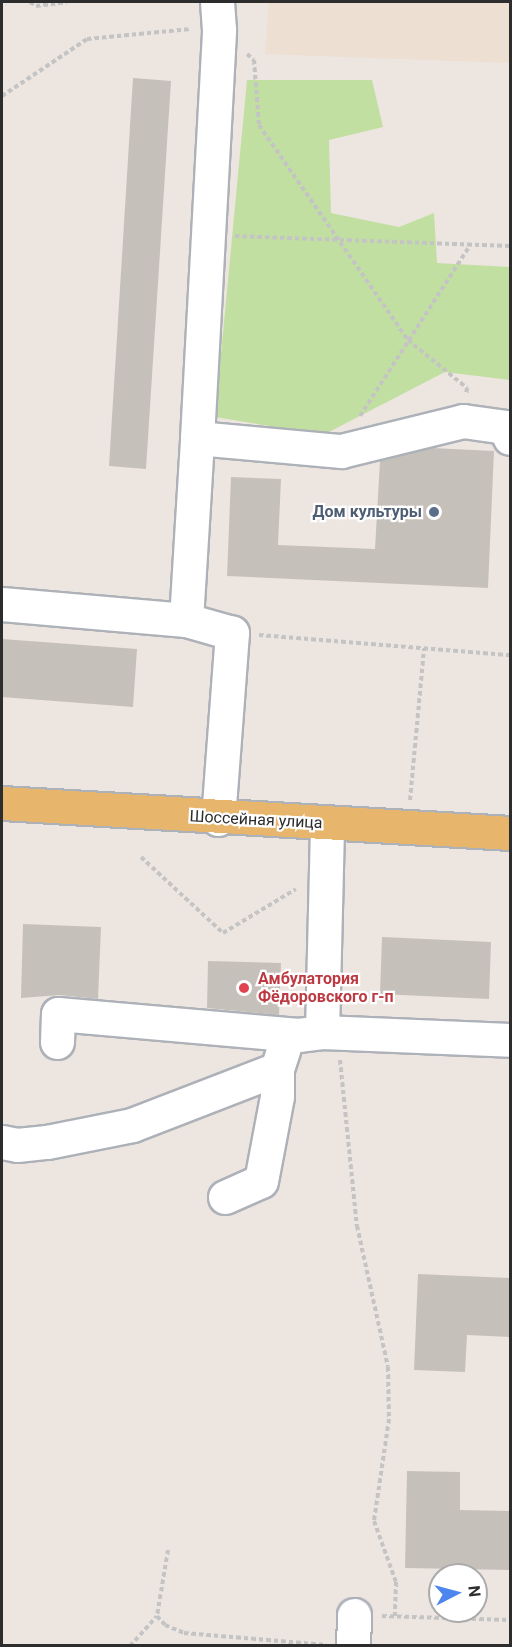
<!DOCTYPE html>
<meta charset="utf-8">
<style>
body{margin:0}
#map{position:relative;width:512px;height:1647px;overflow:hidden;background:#ede5e0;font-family:Roboto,sans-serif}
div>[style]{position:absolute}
.education>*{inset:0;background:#eddfd1}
.green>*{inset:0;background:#c1dfa1}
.building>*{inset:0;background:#c6c0bb}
.path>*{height:4px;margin-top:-2px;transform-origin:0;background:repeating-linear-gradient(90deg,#c4c4c4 0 4.5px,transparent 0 7.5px)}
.roads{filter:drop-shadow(2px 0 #adb1b8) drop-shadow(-2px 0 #adb1b8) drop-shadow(0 2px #adb1b8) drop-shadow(0 -2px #adb1b8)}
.minor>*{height:33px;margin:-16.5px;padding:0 16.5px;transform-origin:16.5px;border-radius:16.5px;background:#fff}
.major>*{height:33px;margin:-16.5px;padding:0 16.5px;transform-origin:16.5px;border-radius:16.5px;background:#e7b56b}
.dots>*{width:16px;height:16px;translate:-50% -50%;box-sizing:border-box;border:3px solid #fff;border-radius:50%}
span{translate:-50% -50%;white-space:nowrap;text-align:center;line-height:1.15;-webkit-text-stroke:4.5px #fff;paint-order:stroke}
.service-label{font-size:16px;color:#4e5e75;font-weight:700}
.right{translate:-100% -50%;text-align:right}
.street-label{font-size:16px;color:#2d2d2d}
.health-label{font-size:16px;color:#be3a42;font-weight:700}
.left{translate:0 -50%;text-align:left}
.frame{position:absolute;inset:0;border:3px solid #2d2d2d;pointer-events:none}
.north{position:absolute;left:428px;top:1563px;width:60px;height:60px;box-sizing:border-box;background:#fff;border:2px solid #ababab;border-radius:50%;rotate:84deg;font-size:16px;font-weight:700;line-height:24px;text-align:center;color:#2d2d2d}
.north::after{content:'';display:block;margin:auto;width:21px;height:27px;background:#4d86ee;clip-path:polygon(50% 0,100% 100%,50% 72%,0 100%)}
</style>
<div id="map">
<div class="education">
<div style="clip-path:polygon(269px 2px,510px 2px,510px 63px,265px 54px)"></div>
</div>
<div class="green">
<div style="clip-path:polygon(247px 80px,372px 80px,383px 127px,329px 140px,331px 213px,399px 227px,434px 213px,437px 263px,510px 267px,510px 380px,445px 372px,323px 435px,215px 417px)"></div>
</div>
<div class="building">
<div style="clip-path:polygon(133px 78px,171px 81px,146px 469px,109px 466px)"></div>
<div style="clip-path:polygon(432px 448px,494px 451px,488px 588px,227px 576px,231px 477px,281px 479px,278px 545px,375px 549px,380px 461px)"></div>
<div style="clip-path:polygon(2px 639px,137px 649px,133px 707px,2px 697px)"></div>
<div style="clip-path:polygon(23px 924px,101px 927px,98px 999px,60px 995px,21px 998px)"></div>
<div style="clip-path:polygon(382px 937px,491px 942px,489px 999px,380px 994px)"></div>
<div style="clip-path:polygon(208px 961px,281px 963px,279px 1015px,207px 1008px)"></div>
<div style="clip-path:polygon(418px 1274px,510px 1278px,510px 1337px,467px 1335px,465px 1372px,414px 1370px)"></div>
<div style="clip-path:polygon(407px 1471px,460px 1472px,460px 1510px,510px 1511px,510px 1570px,405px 1568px)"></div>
</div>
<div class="path">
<div style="left:30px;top:2px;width:7px;rotate:34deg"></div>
<div style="left:36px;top:6px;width:31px;rotate:-7deg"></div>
<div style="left:247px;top:54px;width:9px;rotate:41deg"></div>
<div style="left:254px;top:60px;width:65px;rotate:85.6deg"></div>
<div style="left:259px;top:125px;width:262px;rotate:55.3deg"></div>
<div style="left:408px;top:340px;width:76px;rotate:39.1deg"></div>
<div style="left:467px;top:388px;width:6px;rotate:99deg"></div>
<div style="left:2px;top:96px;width:102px;rotate:-33.8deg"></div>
<div style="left:87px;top:39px;width:104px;rotate:-5.5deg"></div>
<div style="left:235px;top:236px;width:275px;rotate:2.1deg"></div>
<div style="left:360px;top:416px;width:203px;rotate:-57.2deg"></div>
<div style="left:259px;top:635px;width:252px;rotate:4.6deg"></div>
<div style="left:410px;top:800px;width:152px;rotate:-84.7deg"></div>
<div style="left:141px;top:857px;width:112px;rotate:42.8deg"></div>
<div style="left:223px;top:933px;width:85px;rotate:-31.1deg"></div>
<div style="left:340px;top:1060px;width:167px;rotate:84.2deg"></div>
<div style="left:357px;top:1226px;width:144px;rotate:77.6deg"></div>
<div style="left:388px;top:1367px;width:52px;rotate:88.9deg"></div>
<div style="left:389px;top:1419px;width:103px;rotate:98.4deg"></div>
<div style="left:374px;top:1521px;width:65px;rotate:70.2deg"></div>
<div style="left:396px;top:1582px;width:34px;rotate:92deg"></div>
<div style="left:168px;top:1550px;width:67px;rotate:99.5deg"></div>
<div style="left:157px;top:1616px;width:12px;rotate:48deg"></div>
<div style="left:165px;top:1625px;width:21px;rotate:23deg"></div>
<div style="left:184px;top:1633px;width:143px;rotate:4.8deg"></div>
<div style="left:382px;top:1616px;width:128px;rotate:1.8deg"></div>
<div style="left:130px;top:1646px;width:40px;rotate:-48deg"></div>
</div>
<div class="roads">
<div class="minor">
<div style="left:197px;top:438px;width:409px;rotate:-86.9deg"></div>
<div style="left:219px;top:30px;width:28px;rotate:-94deg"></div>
<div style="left:2px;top:604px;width:185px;rotate:5deg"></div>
<div style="left:218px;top:819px;width:187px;rotate:-85.7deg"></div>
<div style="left:232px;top:633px;width:48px;rotate:-164.2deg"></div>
<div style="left:186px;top:620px;width:182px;rotate:-86.5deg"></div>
<div style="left:197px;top:438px;width:145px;rotate:5.2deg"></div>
<div style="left:341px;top:451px;width:126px;rotate:-13.8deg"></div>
<div style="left:463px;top:421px;width:42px;rotate:8.1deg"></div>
<div style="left:505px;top:427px;width:12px;rotate:66deg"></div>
<div style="left:322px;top:1032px;width:208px;rotate:-88.6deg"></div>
<div style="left:57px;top:1042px;width:28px;rotate:-88deg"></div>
<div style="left:58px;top:1014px;width:241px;rotate:5deg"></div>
<div style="left:298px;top:1035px;width:24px;rotate:-7deg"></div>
<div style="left:322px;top:1032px;width:188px;rotate:2.4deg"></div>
<div style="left:2px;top:1142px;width:15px;rotate:11deg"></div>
<div style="left:17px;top:1145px;width:30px;rotate:-6deg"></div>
<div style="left:47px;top:1142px;width:87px;rotate:-11.3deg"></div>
<div style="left:132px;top:1125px;width:155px;rotate:-21.1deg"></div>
<div style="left:225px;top:1197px;width:39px;rotate:-24deg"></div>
<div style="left:261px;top:1181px;width:86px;rotate:-79.3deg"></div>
<div style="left:277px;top:1096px;width:27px;rotate:-90deg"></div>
<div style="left:277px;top:1069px;width:22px;rotate:-72deg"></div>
<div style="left:353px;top:1646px;width:31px;rotate:-88deg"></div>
</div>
<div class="major">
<div style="left:2px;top:803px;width:509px;rotate:3.38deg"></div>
</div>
</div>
<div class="dots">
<div style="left:434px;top:512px;background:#5c6f8a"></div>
<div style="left:244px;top:988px;background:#e0444e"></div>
</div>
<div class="service-label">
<span class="right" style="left:422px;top:512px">Дом культуры</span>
</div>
<div class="street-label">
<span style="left:256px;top:820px;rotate:3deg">Шоссейная улица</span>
</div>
<div class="health-label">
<span class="left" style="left:258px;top:988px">Амбулатория<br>Фёдоровского г-п</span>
</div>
<div class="frame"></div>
<div class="north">N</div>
</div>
